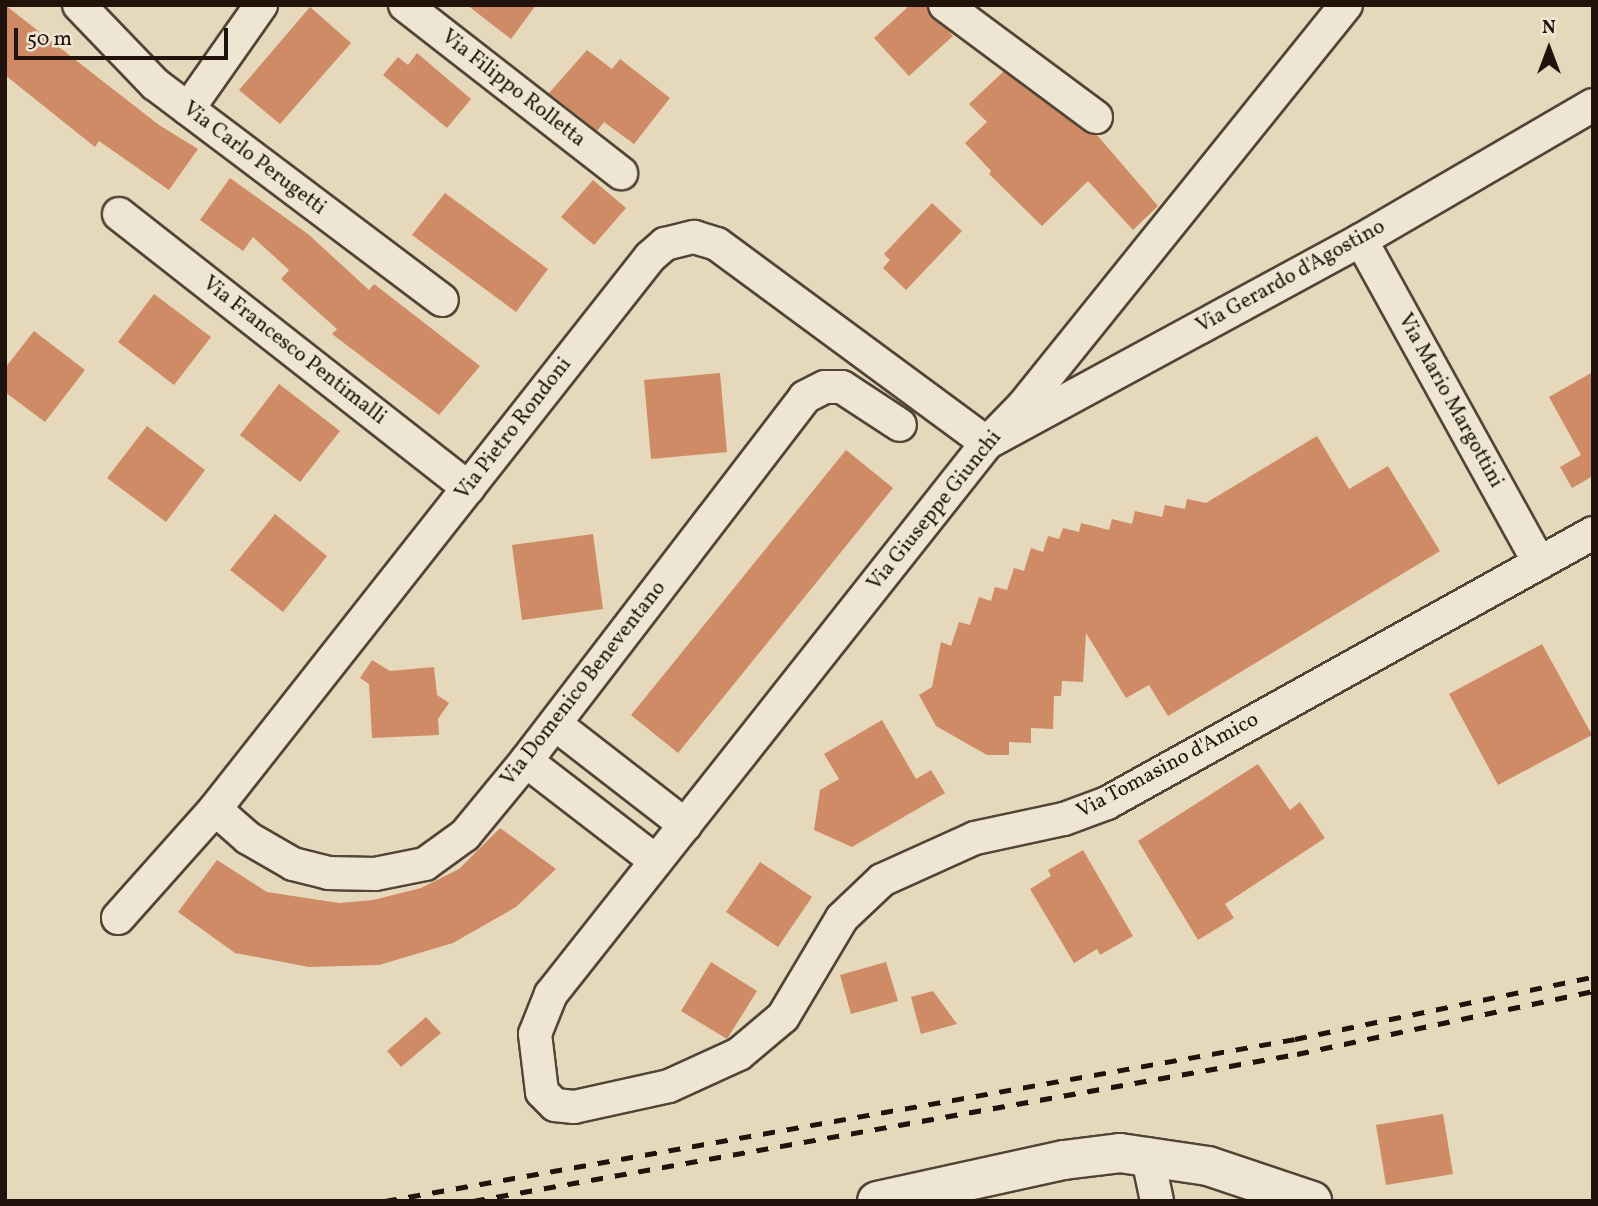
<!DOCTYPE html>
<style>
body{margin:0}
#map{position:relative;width:1598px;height:1206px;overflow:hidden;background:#e5d8bb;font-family:Vollkorn,serif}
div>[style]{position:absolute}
.building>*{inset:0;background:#cf8b66}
.roads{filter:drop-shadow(2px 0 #524437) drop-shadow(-2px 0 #524437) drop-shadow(0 2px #524437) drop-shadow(0 -2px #524437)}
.minor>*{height:32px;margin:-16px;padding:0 16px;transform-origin:16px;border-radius:16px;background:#eee6d3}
.tertiary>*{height:38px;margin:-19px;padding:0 19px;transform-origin:19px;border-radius:19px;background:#eee6d3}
.rail>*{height:5px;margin-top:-2.5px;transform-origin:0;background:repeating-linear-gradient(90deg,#21130b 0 12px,transparent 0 24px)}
span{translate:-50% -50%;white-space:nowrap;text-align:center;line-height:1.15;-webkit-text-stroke:5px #eee6d3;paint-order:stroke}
.street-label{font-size:21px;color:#21130b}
.frame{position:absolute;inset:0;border:7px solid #21130b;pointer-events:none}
.north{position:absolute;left:1514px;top:14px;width:70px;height:70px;-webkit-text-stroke:5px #eee6d3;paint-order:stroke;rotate:0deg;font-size:19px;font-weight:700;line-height:28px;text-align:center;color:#21130b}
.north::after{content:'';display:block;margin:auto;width:24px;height:32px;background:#21130b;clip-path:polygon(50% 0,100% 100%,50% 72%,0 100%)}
.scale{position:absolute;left:14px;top:28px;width:214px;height:32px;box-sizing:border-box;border:4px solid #21130b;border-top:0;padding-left:9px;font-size:21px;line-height:24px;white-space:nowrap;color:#21130b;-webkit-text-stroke:5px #eee6d3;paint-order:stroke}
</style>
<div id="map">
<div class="building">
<div style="clip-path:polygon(5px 5px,159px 125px,198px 149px,169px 190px,99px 141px,95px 147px,5px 75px)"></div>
<div style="clip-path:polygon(467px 5px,536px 5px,511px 39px)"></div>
<div style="clip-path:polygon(910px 5px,925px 5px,953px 36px,909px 76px,874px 38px)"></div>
<div style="clip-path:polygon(310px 7px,351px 43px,280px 124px,239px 90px)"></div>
<div style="clip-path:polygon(587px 50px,612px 69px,620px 59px,670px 98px,634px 144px,604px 122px,597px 131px,549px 93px)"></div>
<div style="clip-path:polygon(417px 53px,471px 99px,447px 128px,383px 75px,398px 57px,408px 65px)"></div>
<div style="clip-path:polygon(1004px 71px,1085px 132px,1097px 135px,1158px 206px,1133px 230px,1088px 181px,1042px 226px,989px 174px,991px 171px,965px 143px,987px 122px,969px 104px)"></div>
<div style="clip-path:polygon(230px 178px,308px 234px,369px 290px,374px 284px,480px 366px,439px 415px,332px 334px,337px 329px,281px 279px,289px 270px,253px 237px,243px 251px,200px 220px)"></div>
<div style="clip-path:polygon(593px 180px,626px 208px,594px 245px,561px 217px)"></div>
<div style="clip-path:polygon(445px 193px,548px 269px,516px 312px,412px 235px)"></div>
<div style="clip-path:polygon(932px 203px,962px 231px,906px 290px,883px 268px,890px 260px,884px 254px)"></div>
<div style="clip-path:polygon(154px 294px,211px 337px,174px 385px,118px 342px)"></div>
<div style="clip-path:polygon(34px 331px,85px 370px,45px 422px,5px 392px,5px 368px)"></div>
<div style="clip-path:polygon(1593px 372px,1593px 476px,1572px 488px,1560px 467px,1581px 455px,1549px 397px)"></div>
<div style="clip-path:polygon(720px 373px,727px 452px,651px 459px,644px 380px)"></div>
<div style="clip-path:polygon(279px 384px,340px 431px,300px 482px,240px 435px)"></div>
<div style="clip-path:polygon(147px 426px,205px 470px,166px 522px,107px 478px)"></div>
<div style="clip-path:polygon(1317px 436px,1349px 489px,1388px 466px,1440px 551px,1168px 716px,1149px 685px,1126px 698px,1086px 633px,1083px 682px,1062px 681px,1061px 696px,1054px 696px,1053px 729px,1031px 728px,1031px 743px,1009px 742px,1009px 755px,987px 755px,936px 726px,919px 695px,932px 687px,941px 642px,951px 646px,959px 622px,970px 625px,979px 597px,991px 601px,995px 587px,1007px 590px,1014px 568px,1024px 571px,1031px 548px,1043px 552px,1048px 536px,1059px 539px,1063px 528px,1079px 532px,1081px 523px,1109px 530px,1112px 519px,1132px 524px,1135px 511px,1162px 517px,1165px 505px,1185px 509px,1187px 499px,1206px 503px)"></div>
<div style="clip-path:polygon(846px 450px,893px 488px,678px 753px,631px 715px)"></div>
<div style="clip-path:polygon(275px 514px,327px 556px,283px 612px,230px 570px)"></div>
<div style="clip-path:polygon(593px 534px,603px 609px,522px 620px,512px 545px)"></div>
<div style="clip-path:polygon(1542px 644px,1592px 735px,1498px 785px,1449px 694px)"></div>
<div style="clip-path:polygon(372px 660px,390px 671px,434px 667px,437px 695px,449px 703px,438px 719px,439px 735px,372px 738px,369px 684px,360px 678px)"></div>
<div style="clip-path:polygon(882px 720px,916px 779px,931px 770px,945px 793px,852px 847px,814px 830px,820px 790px,839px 779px,824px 754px)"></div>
<div style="clip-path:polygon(1258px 764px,1290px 810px,1300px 802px,1325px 838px,1225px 904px,1234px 918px,1198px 940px,1138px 841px)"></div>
<div style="clip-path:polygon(500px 828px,556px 869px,516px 907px,453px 943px,379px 965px,309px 967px,235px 953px,178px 912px,217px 860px,267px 892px,339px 903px,373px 900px,421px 888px,459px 869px)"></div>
<div style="clip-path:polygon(1083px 850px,1133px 936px,1100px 955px,1097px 949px,1074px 963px,1030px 889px,1051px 876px,1048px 870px)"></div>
<div style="clip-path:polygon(760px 862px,812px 897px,778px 947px,726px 912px)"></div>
<div style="clip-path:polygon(711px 962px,757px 991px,727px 1039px,681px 1011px)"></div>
<div style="clip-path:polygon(886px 962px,898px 1001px,851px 1014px,840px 975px)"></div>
<div style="clip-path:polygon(933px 991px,957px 1024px,921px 1034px,911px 997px)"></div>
<div style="clip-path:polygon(426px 1017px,441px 1033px,401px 1067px,387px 1051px)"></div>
<div style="clip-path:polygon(1443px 1114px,1453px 1174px,1386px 1185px,1376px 1125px)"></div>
</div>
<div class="roads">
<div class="minor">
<div style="left:79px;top:5px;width:110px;rotate:46.1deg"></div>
<div style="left:155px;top:84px;width:359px;rotate:37deg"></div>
<div style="left:405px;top:5px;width:274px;rotate:37.9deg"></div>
<div style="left:945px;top:5px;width:188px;rotate:36.6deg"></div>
<div style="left:1346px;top:5px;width:515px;rotate:128.85deg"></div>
<div style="left:1023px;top:406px;width:52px;rotate:134.2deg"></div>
<div style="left:987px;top:443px;width:703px;rotate:128.35deg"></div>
<div style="left:551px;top:994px;width:43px;rotate:111.8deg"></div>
<div style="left:535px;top:1034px;width:58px;rotate:83.1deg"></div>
<div style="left:542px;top:1092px;width:18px;rotate:45deg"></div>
<div style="left:555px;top:1105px;width:19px;rotate:6deg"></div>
<div style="left:574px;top:1107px;width:97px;rotate:-12.5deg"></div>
<div style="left:669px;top:1086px;width:77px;rotate:-24.6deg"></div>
<div style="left:739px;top:1054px;width:57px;rotate:-40.1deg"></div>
<div style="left:783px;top:1017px;width:115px;rotate:-59.2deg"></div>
<div style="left:842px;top:918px;width:55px;rotate:-43.5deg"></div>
<div style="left:882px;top:880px;width:102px;rotate:-24.3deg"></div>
<div style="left:975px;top:838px;width:91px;rotate:-12.1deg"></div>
<div style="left:1064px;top:819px;width:46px;rotate:-20.4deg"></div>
<div style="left:1107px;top:803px;width:556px;rotate:-29.05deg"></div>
<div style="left:188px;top:109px;width:127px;rotate:-54.9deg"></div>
<div style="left:119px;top:214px;width:444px;rotate:38.1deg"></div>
<div style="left:1361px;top:240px;width:369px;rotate:61.1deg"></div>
<div style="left:555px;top:724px;width:165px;rotate:37.8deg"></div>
<div style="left:526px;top:761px;width:164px;rotate:37.6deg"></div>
<div style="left:215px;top:809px;width:44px;rotate:41.3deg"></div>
<div style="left:248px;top:838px;width:52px;rotate:30deg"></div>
<div style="left:293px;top:864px;width:36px;rotate:14deg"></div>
<div style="left:328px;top:873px;width:47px;rotate:1.2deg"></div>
<div style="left:375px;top:874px;width:51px;rotate:-11.3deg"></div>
<div style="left:425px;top:864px;width:49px;rotate:-35.9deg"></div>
<div style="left:465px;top:835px;width:96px;rotate:-50.5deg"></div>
<div style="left:526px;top:761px;width:459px;rotate:-52.5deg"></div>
<div style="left:805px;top:397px;width:22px;rotate:-27deg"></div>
<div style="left:825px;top:387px;width:17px"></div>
<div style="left:842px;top:387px;width:69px;rotate:33.2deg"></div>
<div style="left:118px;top:918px;width:146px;rotate:-48.3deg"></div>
<div style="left:215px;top:809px;width:703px;rotate:-51.76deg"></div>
<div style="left:650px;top:257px;width:20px;rotate:-41deg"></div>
<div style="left:665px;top:244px;width:30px;rotate:-14deg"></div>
<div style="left:694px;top:237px;width:24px;rotate:17deg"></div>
<div style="left:717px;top:244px;width:335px;rotate:36.4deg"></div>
<div style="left:987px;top:443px;width:426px;rotate:-28.5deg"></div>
<div style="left:1361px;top:240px;width:268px;rotate:-30.2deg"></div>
<div style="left:1147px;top:1154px;width:48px;rotate:78deg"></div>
</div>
<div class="tertiary">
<div style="left:877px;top:1201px;width:191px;rotate:-12.4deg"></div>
<div style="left:1064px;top:1160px;width:56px;rotate:-7.1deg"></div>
<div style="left:1120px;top:1153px;width:89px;rotate:8.4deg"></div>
<div style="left:1208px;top:1166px;width:110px;rotate:18.6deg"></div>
</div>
</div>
<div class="rail">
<div style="left:385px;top:1201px;width:924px;rotate:-10.09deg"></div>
<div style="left:1295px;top:1039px;width:304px;rotate:-11.8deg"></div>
<div style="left:473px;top:1201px;width:837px;rotate:-10.12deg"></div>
<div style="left:1297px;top:1054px;width:303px;rotate:-12deg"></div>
</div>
<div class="street-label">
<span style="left:513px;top:89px;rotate:38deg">Via Filippo Rolletta</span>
<span style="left:254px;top:159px;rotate:37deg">Via Carlo Perugetti</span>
<span style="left:1291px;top:277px;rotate:-29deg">Via Gerardo d'Agostino</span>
<span style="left:294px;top:351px;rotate:38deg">Via Francesco Pentimalli</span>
<span style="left:1450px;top:401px;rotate:61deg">Via Mario Margottini</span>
<span style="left:514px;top:429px;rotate:-52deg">Via Pietro Rondoni</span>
<span style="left:935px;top:511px;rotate:-51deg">Via Giuseppe Giunchi</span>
<span style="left:584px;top:684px;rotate:-52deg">Via Domenico Beneventano</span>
<span style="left:1168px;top:766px;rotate:-28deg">Via Tomasino d'Amico</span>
</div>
<div class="frame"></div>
<div class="north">N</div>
<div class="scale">50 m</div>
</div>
